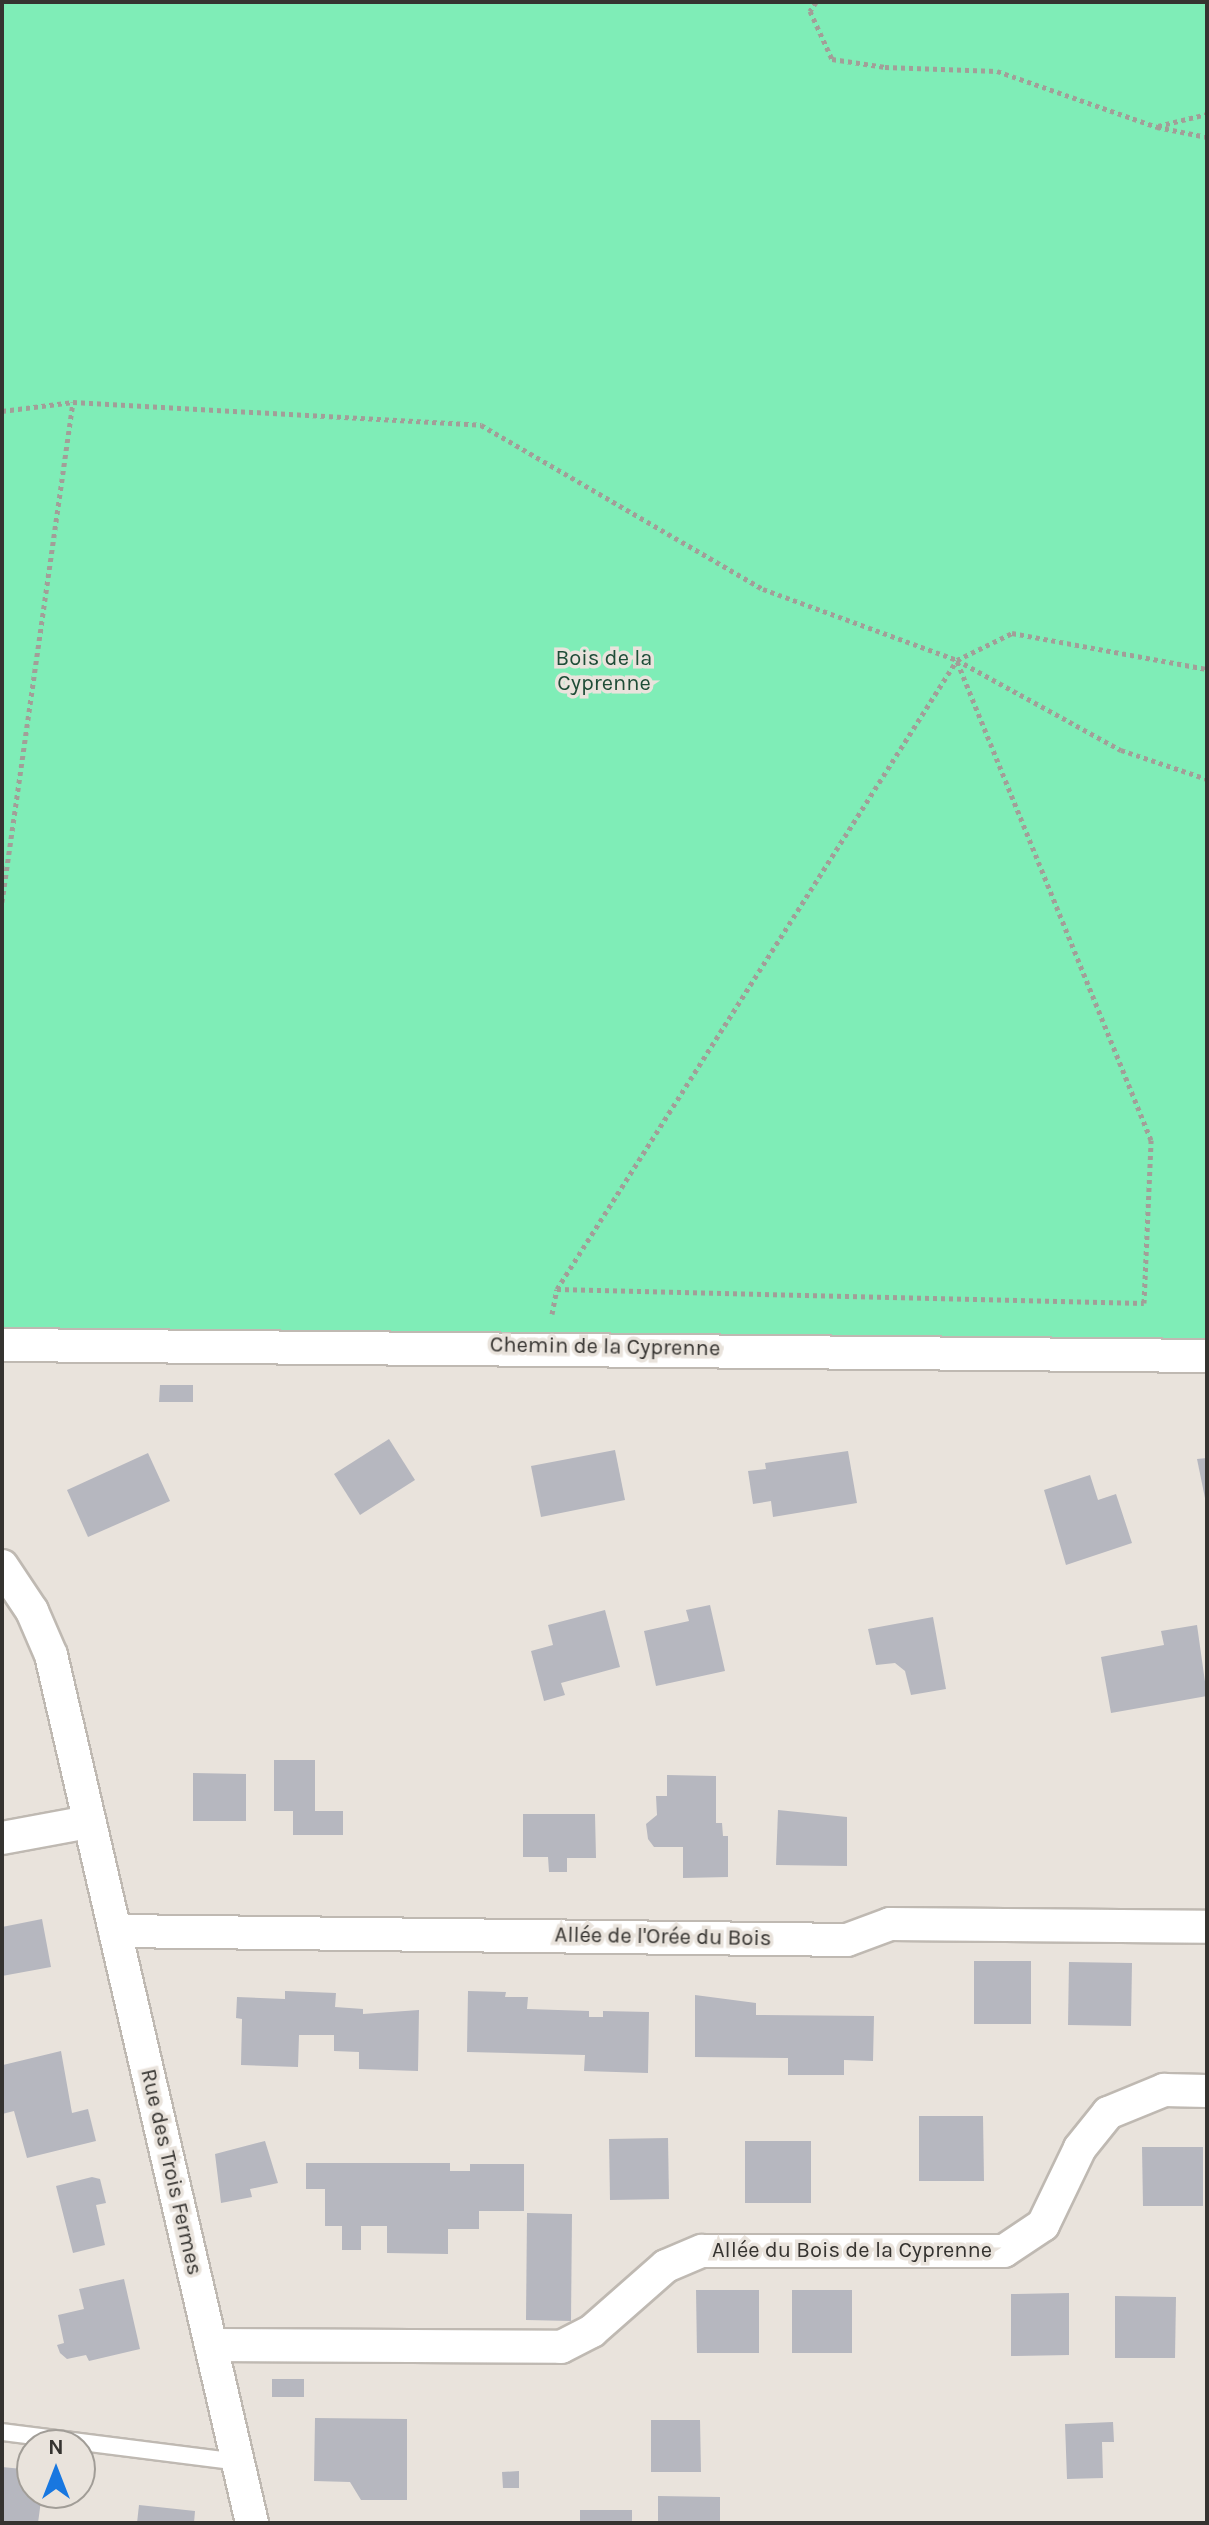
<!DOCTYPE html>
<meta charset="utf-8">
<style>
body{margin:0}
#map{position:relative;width:1209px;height:2525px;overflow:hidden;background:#e9e3dc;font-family:Karla,sans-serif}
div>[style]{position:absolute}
.green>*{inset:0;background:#7fedb7}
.building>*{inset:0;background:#b6b7bf}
.path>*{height:5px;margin-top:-2.5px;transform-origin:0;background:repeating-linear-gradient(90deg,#a29e98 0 4px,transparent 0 8px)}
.roads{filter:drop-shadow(2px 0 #bfb9b2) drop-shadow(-2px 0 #bfb9b2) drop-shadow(0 2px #bfb9b2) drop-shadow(0 -2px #bfb9b2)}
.lane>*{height:16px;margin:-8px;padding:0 8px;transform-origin:8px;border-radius:8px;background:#fff}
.street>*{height:32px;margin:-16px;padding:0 16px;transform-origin:16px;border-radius:16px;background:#fff}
span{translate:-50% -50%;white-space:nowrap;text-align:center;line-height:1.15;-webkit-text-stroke:7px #e9e3dc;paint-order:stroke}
.park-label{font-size:22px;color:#1e4c37}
.street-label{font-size:22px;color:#353330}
.frame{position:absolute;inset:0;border:4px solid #353330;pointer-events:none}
.north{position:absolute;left:16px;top:2429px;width:80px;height:80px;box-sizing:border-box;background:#e9e3dc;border:2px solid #a19d97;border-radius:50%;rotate:0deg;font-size:22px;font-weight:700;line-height:32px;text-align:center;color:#353330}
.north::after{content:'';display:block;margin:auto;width:28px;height:36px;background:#1877e0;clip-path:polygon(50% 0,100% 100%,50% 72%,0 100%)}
</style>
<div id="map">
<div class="green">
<div style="clip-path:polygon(2px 2px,1207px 2px,1207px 1354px,2px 1339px)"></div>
</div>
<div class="building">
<div style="clip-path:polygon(160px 1385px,193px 1385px,193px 1402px,159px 1402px)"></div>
<div style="clip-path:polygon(389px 1439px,415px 1480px,360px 1515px,334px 1474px)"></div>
<div style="clip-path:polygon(615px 1450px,625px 1500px,541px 1517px,531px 1466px)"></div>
<div style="clip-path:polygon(848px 1451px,857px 1503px,773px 1517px,771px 1501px,753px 1504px,748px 1471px,766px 1469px,765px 1463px)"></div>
<div style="clip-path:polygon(148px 1453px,170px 1501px,88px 1537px,67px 1490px)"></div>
<div style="clip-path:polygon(1207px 1458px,1207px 1503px,1206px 1503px,1197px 1459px)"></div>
<div style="clip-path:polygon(1090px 1475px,1098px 1500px,1116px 1494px,1132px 1543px,1066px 1565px,1044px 1490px)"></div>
<div style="clip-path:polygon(710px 1605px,725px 1671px,656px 1686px,644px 1631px,689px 1621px,686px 1610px)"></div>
<div style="clip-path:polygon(605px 1610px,620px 1667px,561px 1683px,565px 1695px,544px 1701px,531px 1651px,553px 1645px,548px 1625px)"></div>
<div style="clip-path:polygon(933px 1617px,946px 1689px,911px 1695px,905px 1671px,895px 1663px,876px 1665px,868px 1629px)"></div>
<div style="clip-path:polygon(1197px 1625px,1207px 1696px,1111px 1713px,1101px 1657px,1164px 1645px,1161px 1631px)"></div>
<div style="clip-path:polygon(274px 1760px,315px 1760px,315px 1811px,343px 1811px,343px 1835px,293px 1835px,293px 1811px,274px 1811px)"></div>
<div style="clip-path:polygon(193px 1773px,246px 1774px,246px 1821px,193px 1821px)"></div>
<div style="clip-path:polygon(667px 1775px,716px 1776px,716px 1823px,722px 1823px,723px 1836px,728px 1836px,728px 1877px,683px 1878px,683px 1847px,654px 1847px,648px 1839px,646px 1824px,657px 1815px,656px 1796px,667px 1796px)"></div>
<div style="clip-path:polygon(778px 1810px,847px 1817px,847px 1866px,776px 1865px)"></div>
<div style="clip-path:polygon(523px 1814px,595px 1814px,596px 1858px,567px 1858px,567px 1872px,549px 1872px,548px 1857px,523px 1857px)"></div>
<div style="clip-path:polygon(42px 1919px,51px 1967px,2px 1976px,2px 1927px)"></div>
<div style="clip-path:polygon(974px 1961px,1031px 1961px,1031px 2024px,974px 2024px)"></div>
<div style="clip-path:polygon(1069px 1962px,1132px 1963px,1131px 2026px,1068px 2025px)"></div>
<div style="clip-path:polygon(285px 1991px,336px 1993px,335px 2007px,363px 2009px,363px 2014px,419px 2010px,418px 2071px,359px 2069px,359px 2052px,334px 2051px,334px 2035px,299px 2035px,298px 2067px,241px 2065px,242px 2019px,236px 2018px,237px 1997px,285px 1999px)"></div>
<div style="clip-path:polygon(468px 1991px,506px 1992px,505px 1997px,528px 1997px,527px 2009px,589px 2011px,589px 2017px,603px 2017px,603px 2011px,649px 2012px,648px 2073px,584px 2071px,585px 2055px,467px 2052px)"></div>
<div style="clip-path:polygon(695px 1995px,756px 2003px,756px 2015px,874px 2016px,873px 2061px,844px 2060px,844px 2075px,788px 2075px,788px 2058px,695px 2057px)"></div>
<div style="clip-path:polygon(61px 2051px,72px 2113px,88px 2109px,96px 2141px,27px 2158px,14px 2111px,2px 2114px,3px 2065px)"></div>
<div style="clip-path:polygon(919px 2116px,983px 2116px,984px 2181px,919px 2181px)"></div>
<div style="clip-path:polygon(668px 2138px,669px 2199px,610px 2200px,609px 2139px)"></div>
<div style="clip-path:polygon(265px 2141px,278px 2183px,250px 2189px,252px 2197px,221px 2203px,215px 2154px)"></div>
<div style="clip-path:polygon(745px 2141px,811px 2141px,811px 2203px,745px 2203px)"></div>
<div style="clip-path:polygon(1142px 2147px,1203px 2147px,1203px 2206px,1143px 2206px)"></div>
<div style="clip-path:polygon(306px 2163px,450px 2163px,450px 2171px,470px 2171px,470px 2164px,524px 2164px,524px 2211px,479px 2211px,479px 2229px,448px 2229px,448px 2254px,387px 2253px,387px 2226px,361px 2226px,361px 2250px,342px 2250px,342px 2226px,325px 2226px,325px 2189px,306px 2189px)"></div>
<div style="clip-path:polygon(92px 2177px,100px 2179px,106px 2203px,96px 2205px,105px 2245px,73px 2253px,56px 2186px)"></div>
<div style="clip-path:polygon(527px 2213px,572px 2214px,571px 2321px,526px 2320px)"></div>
<div style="clip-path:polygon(124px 2279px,140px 2349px,89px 2361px,86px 2355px,67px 2359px,60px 2353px,57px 2345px,64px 2343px,58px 2315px,84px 2309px,79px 2289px)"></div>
<div style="clip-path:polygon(696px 2290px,759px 2290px,759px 2353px,697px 2353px)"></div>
<div style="clip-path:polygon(792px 2290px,852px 2290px,852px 2353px,792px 2353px)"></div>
<div style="clip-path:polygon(1069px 2293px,1069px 2355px,1011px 2356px,1011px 2294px)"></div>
<div style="clip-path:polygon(1115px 2296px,1176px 2297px,1175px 2358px,1115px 2358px)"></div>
<div style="clip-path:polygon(272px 2379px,304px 2379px,304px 2397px,272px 2397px)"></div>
<div style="clip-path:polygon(315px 2418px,407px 2419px,407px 2500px,361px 2500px,350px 2482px,314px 2481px)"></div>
<div style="clip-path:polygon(651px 2420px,700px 2420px,701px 2472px,651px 2472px)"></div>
<div style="clip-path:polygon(1113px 2422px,1114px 2442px,1102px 2442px,1103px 2478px,1067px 2479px,1065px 2424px)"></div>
<div style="clip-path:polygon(2px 2467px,32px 2470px,32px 2493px,42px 2493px,38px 2523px,2px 2523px)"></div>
<div style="clip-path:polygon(519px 2471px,519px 2488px,503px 2488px,502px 2472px)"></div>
<div style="clip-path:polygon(658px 2496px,720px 2497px,720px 2523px,658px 2523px)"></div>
<div style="clip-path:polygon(139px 2505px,195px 2511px,194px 2523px,137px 2523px)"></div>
<div style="clip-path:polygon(580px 2510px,632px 2510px,632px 2523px,580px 2523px)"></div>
</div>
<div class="path">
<div style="left:816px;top:2px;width:11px;rotate:124deg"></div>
<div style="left:810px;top:11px;width:53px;rotate:65.4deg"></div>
<div style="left:832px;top:59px;width:54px;rotate:8.6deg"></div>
<div style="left:885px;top:67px;width:112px;rotate:2deg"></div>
<div style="left:997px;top:71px;width:170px;rotate:19.3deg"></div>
<div style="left:1157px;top:127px;width:51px;rotate:11.3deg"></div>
<div style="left:1158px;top:126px;width:50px;rotate:-13.8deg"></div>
<div style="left:2px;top:411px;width:72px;rotate:-7.2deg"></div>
<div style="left:73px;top:402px;width:409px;rotate:3.2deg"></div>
<div style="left:481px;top:425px;width:326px;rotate:30.2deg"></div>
<div style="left:763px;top:589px;width:207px;rotate:20.1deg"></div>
<div style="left:957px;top:660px;width:187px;rotate:28.8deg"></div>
<div style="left:1121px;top:750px;width:91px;rotate:18.6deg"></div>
<div style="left:2px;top:902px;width:505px;rotate:-81.92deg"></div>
<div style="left:557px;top:1289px;width:587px;rotate:1.37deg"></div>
<div style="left:1144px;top:1303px;width:163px;rotate:-87.5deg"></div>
<div style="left:1151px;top:1140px;width:517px;rotate:-112.05deg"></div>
<div style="left:552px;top:1314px;width:25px;rotate:-79deg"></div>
<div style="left:557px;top:1289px;width:745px;rotate:-57.55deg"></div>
<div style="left:957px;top:660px;width:61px;rotate:-26.1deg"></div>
<div style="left:1012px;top:633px;width:198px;rotate:10.5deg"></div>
</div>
<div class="roads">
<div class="lane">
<div style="left:2px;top:2432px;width:238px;rotate:7.2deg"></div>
</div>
<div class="street">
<div style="left:2px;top:1345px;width:1205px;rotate:0.52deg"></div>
<div style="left:2px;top:1566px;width:54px;rotate:56.3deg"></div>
<div style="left:32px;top:1611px;width:48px;rotate:66.6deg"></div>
<div style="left:51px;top:1655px;width:891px;rotate:76.96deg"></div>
<div style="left:2px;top:1838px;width:87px;rotate:-10.5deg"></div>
<div style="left:115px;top:1931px;width:732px;rotate:0.7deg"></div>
<div style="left:847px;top:1940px;width:46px;rotate:-20.4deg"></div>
<div style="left:890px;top:1924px;width:317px;rotate:0.5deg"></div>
<div style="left:211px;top:2345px;width:350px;rotate:0.3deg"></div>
<div style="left:561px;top:2347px;width:35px;rotate:-27deg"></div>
<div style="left:592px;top:2331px;width:98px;rotate:-41.3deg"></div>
<div style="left:666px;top:2266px;width:39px;rotate:-23deg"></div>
<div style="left:702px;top:2251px;width:302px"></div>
<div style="left:1004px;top:2251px;width:47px;rotate:-33.7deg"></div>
<div style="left:1043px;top:2225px;width:85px;rotate:-64.3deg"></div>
<div style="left:1080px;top:2148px;width:45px;rotate:-51.3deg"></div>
<div style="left:1108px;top:2113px;width:61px;rotate:-22.3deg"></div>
<div style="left:1164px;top:2090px;width:43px;rotate:1.3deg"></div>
</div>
</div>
<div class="park-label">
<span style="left:604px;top:671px">Bois de la<br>Cyprenne</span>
</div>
<div class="street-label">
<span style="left:605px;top:1347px;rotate:1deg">Chemin de la Cyprenne</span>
<span style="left:663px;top:1937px;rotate:1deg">Allée de l'Orée du Bois</span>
<span style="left:171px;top:2172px;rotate:77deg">Rue des Trois Fermes</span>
<span style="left:852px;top:2251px">Allée du Bois de la Cyprenne</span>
</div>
<div class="frame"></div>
<div class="north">N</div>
</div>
